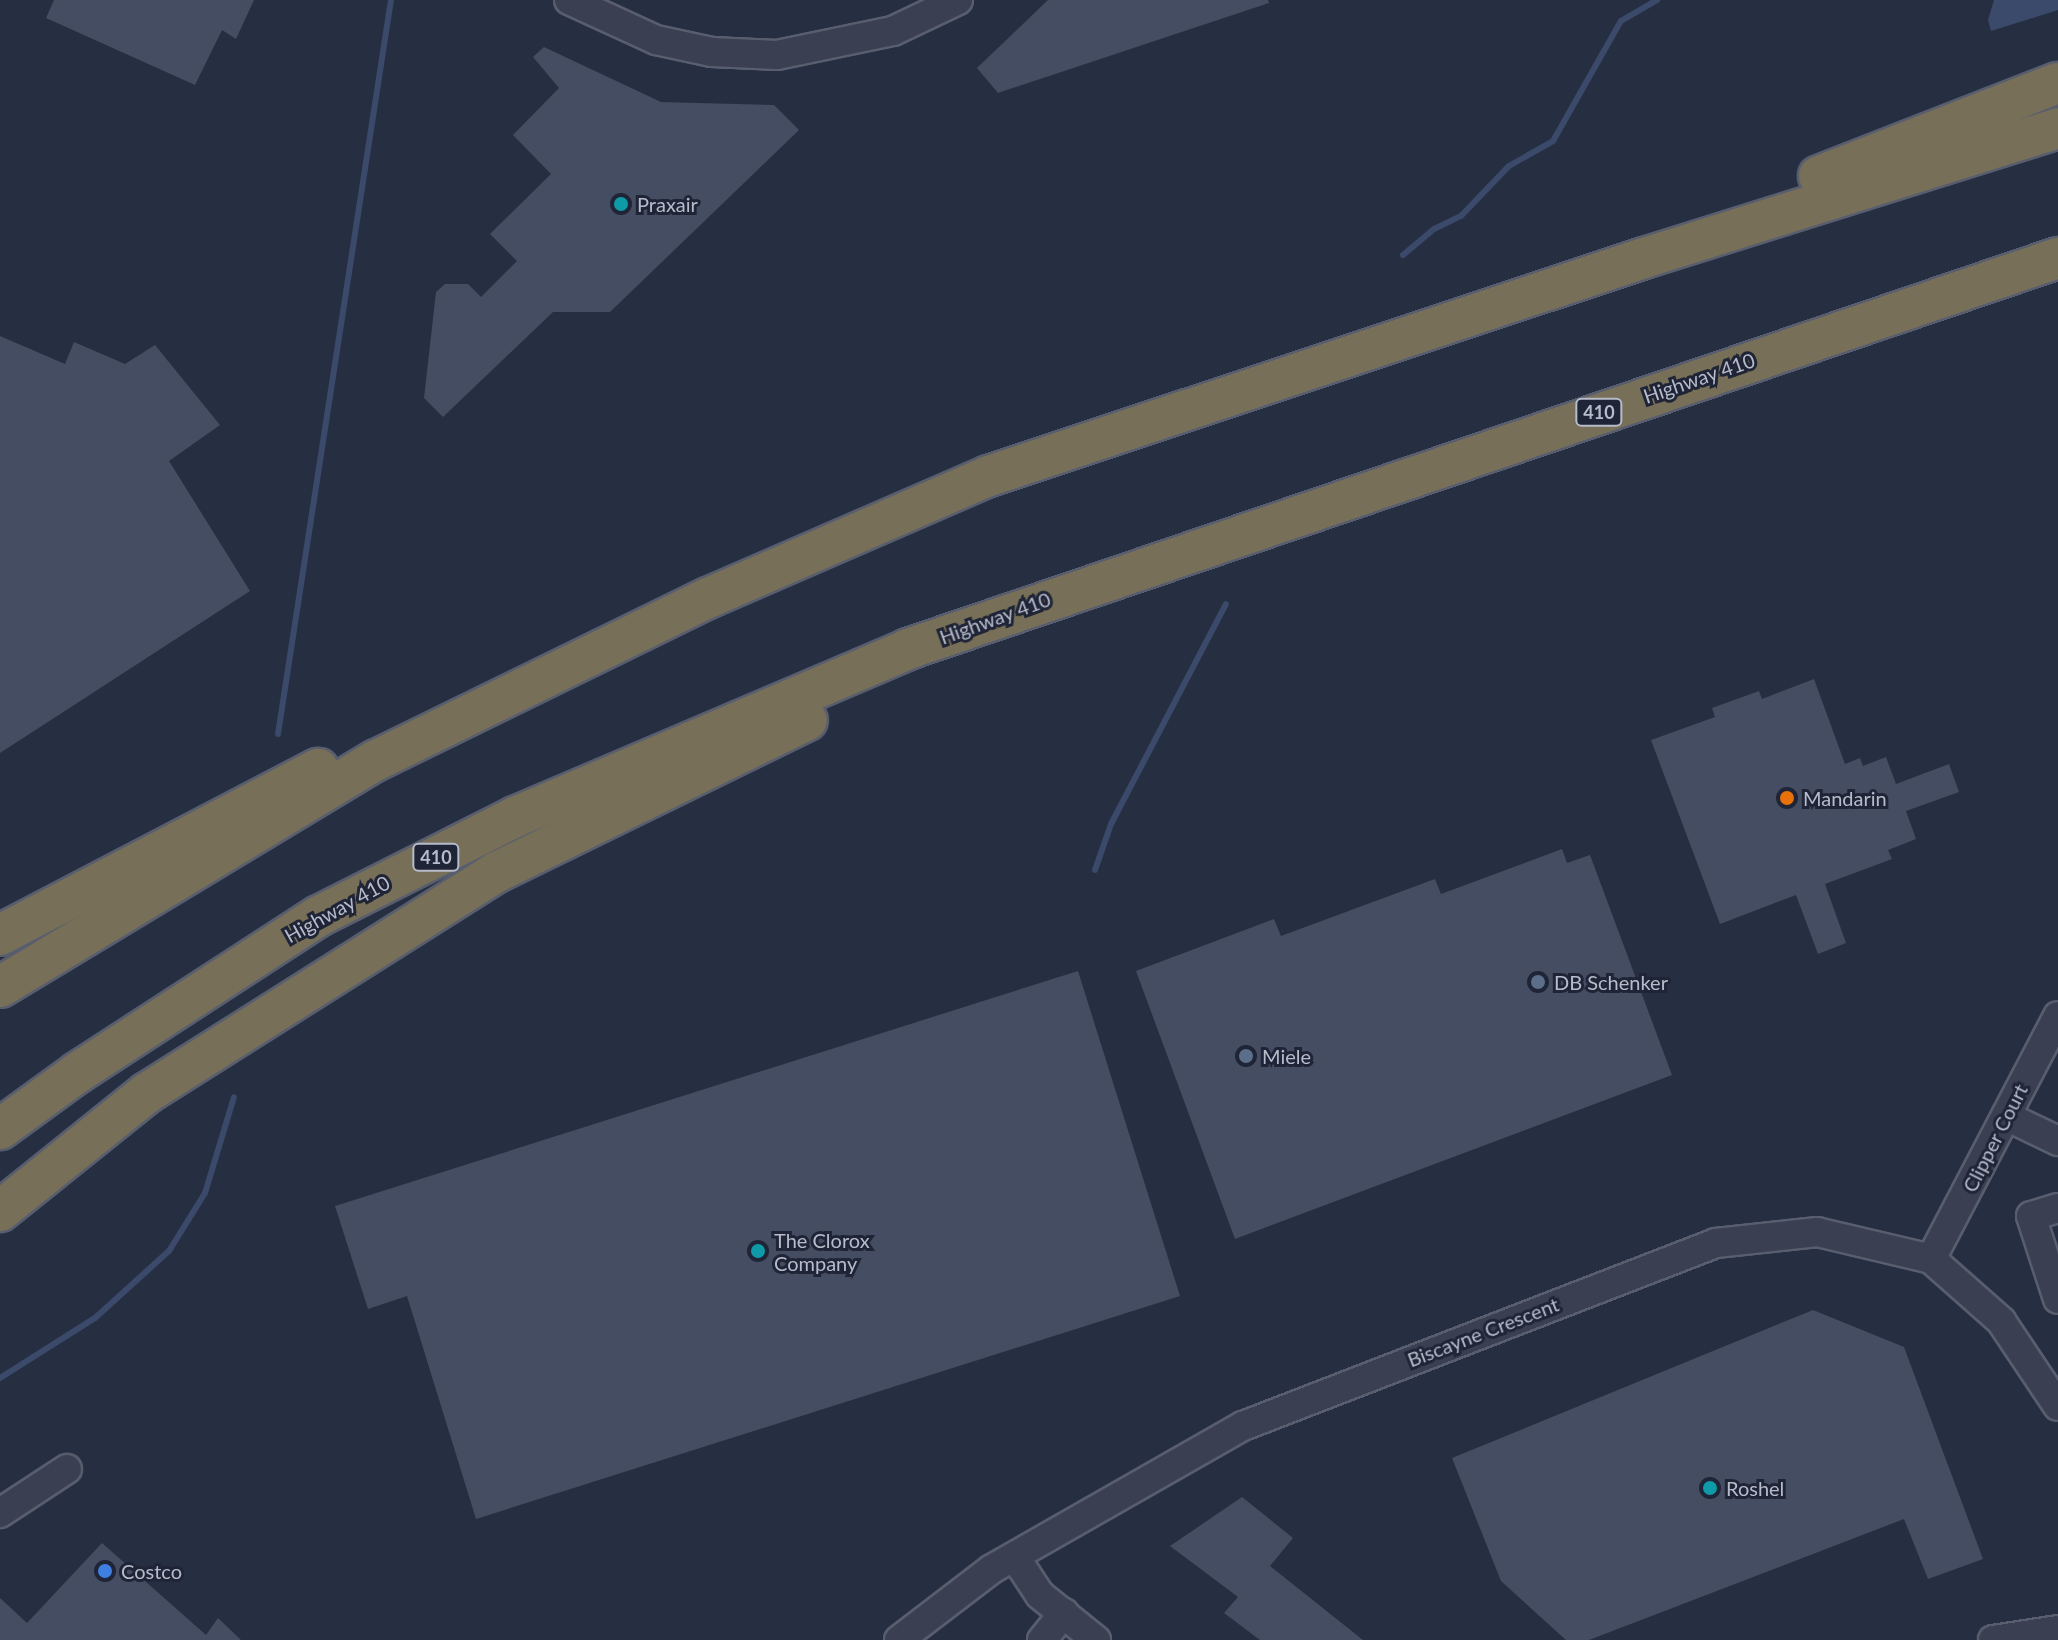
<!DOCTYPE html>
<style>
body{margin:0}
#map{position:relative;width:2058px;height:1640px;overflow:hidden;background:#262e41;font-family:Lato,sans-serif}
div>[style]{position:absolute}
.water>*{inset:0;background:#3b496a}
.stream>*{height:6px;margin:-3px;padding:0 3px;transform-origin:3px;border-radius:3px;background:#3b496a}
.building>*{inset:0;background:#454d63}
.roads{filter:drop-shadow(2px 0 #585e6e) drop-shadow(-2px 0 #585e6e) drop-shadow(0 2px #585e6e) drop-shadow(0 -2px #585e6e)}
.minor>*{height:28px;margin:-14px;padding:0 14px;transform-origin:14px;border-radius:14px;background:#3a4051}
.highway>*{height:40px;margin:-20px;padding:0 20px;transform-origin:20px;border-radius:20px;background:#776f57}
.dots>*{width:22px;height:22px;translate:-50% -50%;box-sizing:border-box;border:4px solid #1f2536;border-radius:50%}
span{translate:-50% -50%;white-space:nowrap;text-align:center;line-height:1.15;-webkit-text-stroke:6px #1f2536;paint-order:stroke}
.shield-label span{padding:2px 6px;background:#1f2536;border:2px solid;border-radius:6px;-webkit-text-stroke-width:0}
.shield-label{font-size:18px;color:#b7bccb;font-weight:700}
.poi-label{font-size:20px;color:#b7bccb}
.left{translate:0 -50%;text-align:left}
.street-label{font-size:20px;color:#b7bccb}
</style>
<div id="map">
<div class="water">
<div style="clip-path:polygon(1994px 0,2058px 0,2058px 10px,1991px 31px,1988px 20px)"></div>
</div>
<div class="stream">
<div style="left:1403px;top:255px;width:40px;rotate:-40deg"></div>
<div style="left:1434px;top:229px;width:30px;rotate:-26deg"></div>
<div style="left:1461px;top:216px;width:69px;rotate:-46.2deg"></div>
<div style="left:1509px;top:166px;width:51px;rotate:-29.6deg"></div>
<div style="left:1553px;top:141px;width:138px;rotate:-60.5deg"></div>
<div style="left:1621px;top:21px;width:42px;rotate:-30.3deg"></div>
<div style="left:278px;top:734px;width:743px;rotate:-81.25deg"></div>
<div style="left:1095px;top:870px;width:49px;rotate:-70.8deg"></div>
<div style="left:1111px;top:824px;width:248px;rotate:-62.4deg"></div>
<div style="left:0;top:1378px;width:112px;rotate:-32.3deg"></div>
<div style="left:95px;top:1318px;width:100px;rotate:-42.2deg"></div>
<div style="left:169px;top:1251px;width:68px;rotate:-58.2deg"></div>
<div style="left:205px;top:1193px;width:100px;rotate:-73.2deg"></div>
</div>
<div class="building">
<div style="clip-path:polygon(54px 0,254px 0,236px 39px,222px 30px,195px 85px,46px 18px)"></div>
<div style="clip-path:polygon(1048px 0,1268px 0,1269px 3px,998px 93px,977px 68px)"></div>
<div style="clip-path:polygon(544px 47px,661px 102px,774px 105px,799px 130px,610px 312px,553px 312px,443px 417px,424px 398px,436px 292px,445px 284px,468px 284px,481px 297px,517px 261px,490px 234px,551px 174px,513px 135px,559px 88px,533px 57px)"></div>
<div style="clip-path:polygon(0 336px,65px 364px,74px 342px,125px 364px,155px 345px,220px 425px,169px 461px,250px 591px,0 753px)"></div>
<div style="clip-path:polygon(1814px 679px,1845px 764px,1860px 758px,1863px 766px,1886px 757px,1896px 784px,1949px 764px,1959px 792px,1906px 811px,1916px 839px,1888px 850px,1892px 859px,1825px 884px,1846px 943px,1818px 954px,1796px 895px,1720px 924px,1651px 740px,1715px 717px,1712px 708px,1759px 691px,1762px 699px)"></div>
<div style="clip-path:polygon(1562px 849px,1567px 863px,1590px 855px,1672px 1075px,1235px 1239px,1136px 971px,1274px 919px,1281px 936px,1435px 879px,1441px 894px)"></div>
<div style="clip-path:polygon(1078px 971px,1180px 1296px,476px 1519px,407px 1296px,368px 1309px,335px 1206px)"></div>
<div style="clip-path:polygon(1813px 1310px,1904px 1347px,1983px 1559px,1928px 1579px,1904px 1519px,1589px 1640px,1566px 1640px,1501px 1581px,1452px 1458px)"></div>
<div style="clip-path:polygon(1242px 1497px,1293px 1538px,1270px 1566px,1363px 1640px,1260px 1640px,1224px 1613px,1238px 1597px,1170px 1546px)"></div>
<div style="clip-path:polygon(102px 1543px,206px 1635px,218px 1618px,241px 1640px,0 1640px,0 1598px,27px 1623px)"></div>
</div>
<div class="roads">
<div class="minor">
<div style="left:569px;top:0;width:96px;rotate:24.7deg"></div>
<div style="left:656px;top:40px;width:57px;rotate:12.1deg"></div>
<div style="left:712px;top:52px;width:65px;rotate:2.6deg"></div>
<div style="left:777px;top:55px;width:118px;rotate:-11.7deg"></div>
<div style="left:893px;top:31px;width:72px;rotate:-25.5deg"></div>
<div style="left:2006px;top:1116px;width:58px;rotate:25.7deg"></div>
<div style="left:2058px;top:1208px;width:28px;rotate:163deg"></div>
<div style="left:2031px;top:1216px;width:87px;rotate:72deg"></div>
<div style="left:1931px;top:1259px;width:274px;rotate:-62.4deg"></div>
<div style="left:0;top:1513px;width:80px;rotate:-33.3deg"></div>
<div style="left:1015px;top:1557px;width:45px;rotate:56.7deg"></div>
<div style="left:1040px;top:1595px;width:72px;rotate:38.8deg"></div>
<div style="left:899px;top:1640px;width:117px;rotate:-37.4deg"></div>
<div style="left:992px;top:1569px;width:289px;rotate:-29.7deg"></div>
<div style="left:1243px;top:1426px;width:507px;rotate:-21.15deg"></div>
<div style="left:1716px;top:1243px;width:102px;rotate:-6.2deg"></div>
<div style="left:1817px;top:1232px;width:117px;rotate:13.3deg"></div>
<div style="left:1931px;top:1259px;width:94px;rotate:41.5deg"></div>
<div style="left:2001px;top:1321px;width:102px;rotate:56.2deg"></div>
<div style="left:1042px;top:1640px;width:35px;rotate:-51deg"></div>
<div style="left:1993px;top:1640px;width:66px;rotate:-8.7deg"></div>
</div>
<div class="highway">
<div style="left:1819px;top:176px;width:256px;rotate:-21.3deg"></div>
<div style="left:0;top:935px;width:359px;rotate:-27.6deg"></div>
<div style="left:0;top:987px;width:440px;rotate:-31.1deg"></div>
<div style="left:377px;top:760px;width:369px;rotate:-26.1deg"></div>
<div style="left:708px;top:598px;width:306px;rotate:-23.5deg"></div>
<div style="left:989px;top:476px;width:690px;rotate:-18.41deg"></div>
<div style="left:1644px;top:258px;width:434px;rotate:-17.4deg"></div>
<div style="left:0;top:1129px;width:95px;rotate:-36deg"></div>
<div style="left:77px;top:1073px;width:288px;rotate:-33deg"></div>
<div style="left:319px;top:916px;width:220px;rotate:-26.8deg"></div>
<div style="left:515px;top:817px;width:427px;rotate:-23.1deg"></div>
<div style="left:908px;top:649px;width:1215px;rotate:-18.78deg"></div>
<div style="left:0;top:1211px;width:189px;rotate:-38.8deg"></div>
<div style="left:147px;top:1093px;width:414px;rotate:-32.3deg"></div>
<div style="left:497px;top:872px;width:345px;rotate:-26.1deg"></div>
</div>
</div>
<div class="dots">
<div style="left:621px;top:204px;background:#0f9aa8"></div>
<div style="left:1787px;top:798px;background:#e8710a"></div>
<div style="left:1538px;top:982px;background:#5c6f8a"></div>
<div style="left:1246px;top:1056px;background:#5c6f8a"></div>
<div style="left:758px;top:1251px;background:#0f9aa8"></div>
<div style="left:1710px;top:1488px;background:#0f9aa8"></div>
<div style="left:105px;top:1571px;background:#3f7fe0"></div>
</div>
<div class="shield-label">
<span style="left:1599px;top:412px">410</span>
<span style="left:436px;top:857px">410</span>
</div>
<div class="poi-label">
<span class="left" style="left:637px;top:204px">Praxair</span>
<span class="left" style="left:1803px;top:798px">Mandarin</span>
<span class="left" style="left:1554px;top:982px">DB Schenker</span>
<span class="left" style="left:1262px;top:1056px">Miele</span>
<span class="left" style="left:774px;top:1252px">The Clorox<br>Company</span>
<span class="left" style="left:1726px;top:1488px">Roshel</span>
<span class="left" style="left:121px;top:1571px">Costco</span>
</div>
<div class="street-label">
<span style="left:1699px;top:378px;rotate:-19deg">Highway 410</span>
<span style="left:995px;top:618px;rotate:-20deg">Highway 410</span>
<span style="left:337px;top:909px;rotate:-29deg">Highway 410</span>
<span style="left:1995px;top:1138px;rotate:-63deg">Clipper Court</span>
<span style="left:1483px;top:1332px;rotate:-21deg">Biscayne Crescent</span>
</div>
</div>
